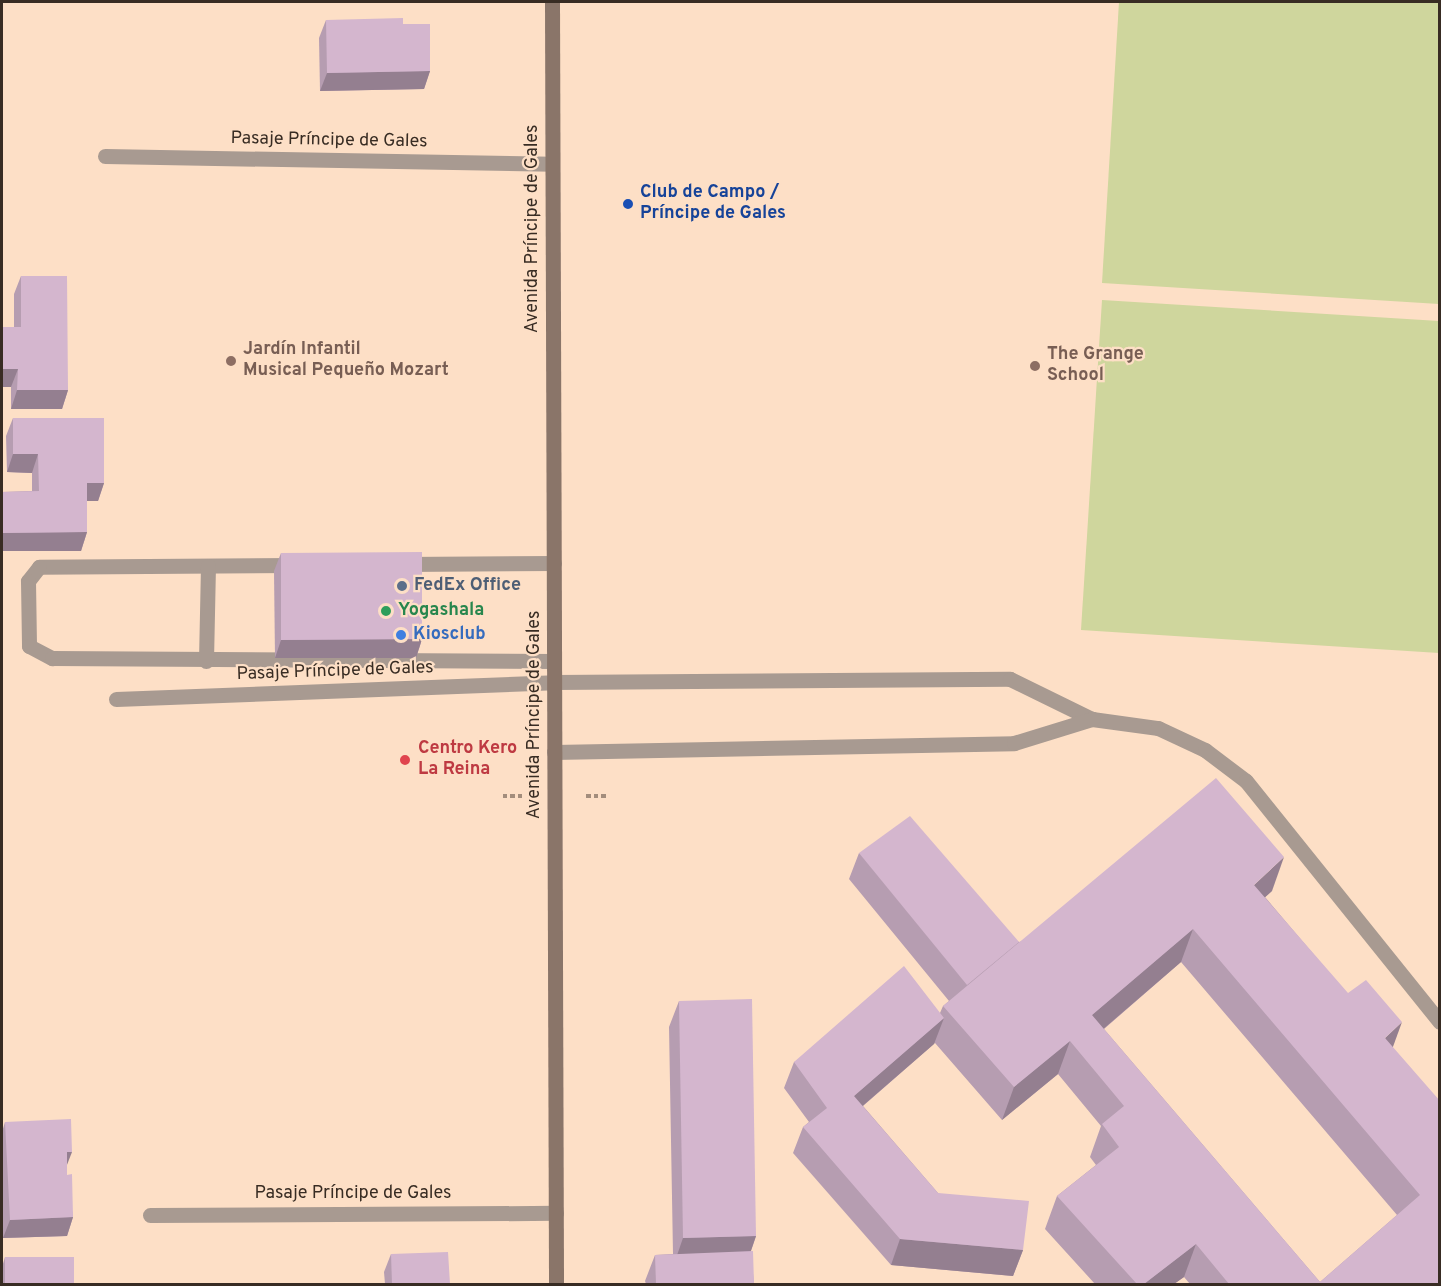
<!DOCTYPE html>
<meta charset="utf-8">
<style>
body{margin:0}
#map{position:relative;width:1441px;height:1286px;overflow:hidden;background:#fddfc6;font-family:Overpass,sans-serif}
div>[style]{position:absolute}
.green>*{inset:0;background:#cfd69d}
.path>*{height:4px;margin-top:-2px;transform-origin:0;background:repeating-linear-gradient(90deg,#a38d7c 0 4.5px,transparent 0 7.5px)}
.lane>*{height:15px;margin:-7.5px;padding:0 7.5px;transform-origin:7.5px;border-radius:7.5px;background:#a89a91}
.street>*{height:15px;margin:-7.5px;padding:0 7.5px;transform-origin:7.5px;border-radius:7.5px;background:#a89a91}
.secondary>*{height:15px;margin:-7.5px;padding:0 7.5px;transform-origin:7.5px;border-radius:7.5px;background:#8a7569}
.wall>*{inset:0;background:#b69db1}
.shaded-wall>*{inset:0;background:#947f90}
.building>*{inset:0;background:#d4b6ce}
.dots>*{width:16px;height:16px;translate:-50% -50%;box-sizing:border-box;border:3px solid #fddfc6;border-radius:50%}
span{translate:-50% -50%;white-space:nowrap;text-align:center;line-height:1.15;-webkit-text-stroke:4.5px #fddfc6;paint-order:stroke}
.street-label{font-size:18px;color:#382c23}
.transit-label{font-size:18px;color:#164399;font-weight:700}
.left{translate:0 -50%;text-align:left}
.education-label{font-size:18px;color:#785e54;font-weight:700}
.service-label{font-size:18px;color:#4e5e75;font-weight:700}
.leisure-label{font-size:18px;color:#27864d;font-weight:700}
.shop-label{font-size:18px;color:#366cbe;font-weight:700}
.health-label{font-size:18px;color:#be3a42;font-weight:700}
.frame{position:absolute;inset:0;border:3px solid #382c23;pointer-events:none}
</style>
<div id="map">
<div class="green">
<div style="clip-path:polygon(1119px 2px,1439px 2px,1439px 304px,1102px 283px)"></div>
<div style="clip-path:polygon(1102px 300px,1439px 321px,1439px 653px,1081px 630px)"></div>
</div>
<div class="path">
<div style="left:503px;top:796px;width:21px"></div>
<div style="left:586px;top:796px;width:23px"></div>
</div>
<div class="lane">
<div style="left:403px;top:564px;width:151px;rotate:-0.4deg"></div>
<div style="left:295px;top:565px;width:256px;rotate:179.6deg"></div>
<div style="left:39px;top:567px;width:18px;rotate:128deg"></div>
<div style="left:28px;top:581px;width:65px;rotate:89.1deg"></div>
<div style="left:29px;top:646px;width:26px;rotate:28deg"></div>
<div style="left:52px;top:658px;width:502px;rotate:0.34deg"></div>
<div style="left:206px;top:661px;width:95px;rotate:-88.8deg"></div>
<div style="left:554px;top:682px;width:456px;rotate:-0.4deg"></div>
<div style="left:1010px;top:679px;width:91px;rotate:26deg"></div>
<div style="left:1092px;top:719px;width:67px;rotate:7.8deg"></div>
<div style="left:1158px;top:728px;width:52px;rotate:25.1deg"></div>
<div style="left:1205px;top:750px;width:51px;rotate:37.1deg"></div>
<div style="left:1246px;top:781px;width:309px;rotate:51.2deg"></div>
<div style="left:554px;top:752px;width:460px;rotate:-1.1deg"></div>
<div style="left:1014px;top:743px;width:82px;rotate:-17.1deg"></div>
</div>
<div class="street">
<div style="left:105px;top:156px;width:447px;rotate:1deg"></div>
<div style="left:116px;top:699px;width:438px;rotate:-2.2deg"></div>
<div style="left:150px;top:1215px;width:406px;rotate:-0.3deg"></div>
</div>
<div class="secondary">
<div style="left:552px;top:2px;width:1282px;rotate:89.82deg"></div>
</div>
<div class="wall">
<div style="clip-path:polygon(326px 20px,403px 24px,430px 71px,424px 89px,320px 91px,319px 38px)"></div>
<div style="clip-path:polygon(21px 276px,68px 390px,62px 409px,11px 409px,11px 387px,2px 387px,2px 327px,14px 327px,14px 294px)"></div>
<div style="clip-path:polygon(13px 418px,104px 483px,98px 501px,87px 501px,87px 532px,81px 551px,2px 551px,2px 492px,32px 491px,32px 473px,7px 472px,6px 436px)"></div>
<div style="clip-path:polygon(281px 553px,422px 639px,416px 658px,275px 658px,274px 571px)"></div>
<div style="clip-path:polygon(evenodd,859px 853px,1019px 942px,1272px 891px,1265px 897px,1393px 1048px,1440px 1284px,1190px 1284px,1184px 1277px,1174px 1284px,1095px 1284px,1045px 1229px,1057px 1196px,1096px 1165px,1090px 1157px,1101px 1126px,1058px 1074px,1002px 1120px,935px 1043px,863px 1106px,938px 1193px,1023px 1250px,1013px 1276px,891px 1265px,793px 1153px,803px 1127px,809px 1122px,784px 1088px,794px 1062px,940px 1013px,943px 1006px,949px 1001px,849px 879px,859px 853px,1181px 962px,1397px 1215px,1320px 1282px,1104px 1029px,1181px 962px)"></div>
<div style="clip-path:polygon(679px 1001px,756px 1236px,751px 1251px,754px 1284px,646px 1284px,645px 1281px,655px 1255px,673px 1254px,669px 1027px)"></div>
<div style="clip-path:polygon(5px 1122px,67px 1165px,67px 1175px,73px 1217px,67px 1236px,3px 1238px,2px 1201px,2px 1132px)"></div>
<div style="clip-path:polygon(391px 1254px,450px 1284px,385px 1284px,384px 1272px)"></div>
<div style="clip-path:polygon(5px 1257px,74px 1284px,2px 1284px,2px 1267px)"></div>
</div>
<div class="shaded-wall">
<div style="clip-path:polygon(430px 71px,424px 89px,320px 91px,327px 73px)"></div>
<div style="clip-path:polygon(2px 369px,18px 369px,11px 387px,2px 387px)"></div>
<div style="clip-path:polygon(17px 390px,68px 390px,62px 409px,11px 409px)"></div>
<div style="clip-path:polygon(13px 454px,38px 454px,32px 473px,7px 472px)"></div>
<div style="clip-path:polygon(87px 483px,104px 483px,98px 501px,80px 501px)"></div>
<div style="clip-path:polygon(87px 532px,81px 551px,2px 551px,2px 533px)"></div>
<div style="clip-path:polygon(422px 639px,416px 658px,275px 658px,281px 640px)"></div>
<div style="clip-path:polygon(1284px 857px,1272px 891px,1242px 918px,1254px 885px)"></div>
<div style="clip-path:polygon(1193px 929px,1181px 962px,1080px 1049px,1092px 1015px)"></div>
<div style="clip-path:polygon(944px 1018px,934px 1044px,844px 1122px,854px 1096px)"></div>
<div style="clip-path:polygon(1402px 1022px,1390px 1055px,1385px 1038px)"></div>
<div style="clip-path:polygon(1070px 1041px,1058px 1074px,1002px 1120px,1014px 1087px)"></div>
<div style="clip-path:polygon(67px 1152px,72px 1152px,65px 1170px)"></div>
<div style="clip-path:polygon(73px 1217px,67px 1236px,3px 1238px,10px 1220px)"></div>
<div style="clip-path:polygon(756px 1236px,747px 1262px,674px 1264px,683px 1238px)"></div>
<div style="clip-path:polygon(900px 1239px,1023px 1250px,1013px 1276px,891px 1265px)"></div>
<div style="clip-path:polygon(1196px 1244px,1184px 1277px,1174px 1284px,1144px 1284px)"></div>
</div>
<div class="building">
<div style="clip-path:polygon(403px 18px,403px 24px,430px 24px,430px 71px,327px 73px,326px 20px)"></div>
<div style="clip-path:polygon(21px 276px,67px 276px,68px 390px,17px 390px,18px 369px,2px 369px,2px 327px,21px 327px)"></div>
<div style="clip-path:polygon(13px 418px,104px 418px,104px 483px,87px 483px,87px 532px,2px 533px,2px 492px,39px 491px,38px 454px,13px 454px)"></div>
<div style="clip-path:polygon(422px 552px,422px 639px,281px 640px,281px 553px)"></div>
<div style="clip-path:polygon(evenodd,1216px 778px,1284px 857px,1254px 885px,1348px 993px,1366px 980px,1402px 1022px,1385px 1038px,1440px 1101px,1440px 1284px,1229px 1284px,1196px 1244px,1144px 1284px,1137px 1284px,1057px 1196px,1119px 1147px,1102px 1124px,1124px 1106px,1070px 1041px,1014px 1087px,943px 1006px,1216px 778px,1193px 929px,1420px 1195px,1320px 1282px,1092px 1015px,1193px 929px)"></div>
<div style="clip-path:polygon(910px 816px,1019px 942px,967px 985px,859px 853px)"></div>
<div style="clip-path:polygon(904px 966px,944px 1018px,854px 1096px,938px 1193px,1029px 1201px,1023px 1250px,900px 1239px,803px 1127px,827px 1108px,794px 1062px)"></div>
<div style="clip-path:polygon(752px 999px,756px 1236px,683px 1238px,679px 1001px)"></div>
<div style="clip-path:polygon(71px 1119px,72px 1152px,67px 1152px,67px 1175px,72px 1174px,73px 1217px,10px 1220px,5px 1122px)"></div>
<div style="clip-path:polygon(753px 1251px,754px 1284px,656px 1284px,655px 1255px)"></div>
<div style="clip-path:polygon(448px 1252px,450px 1284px,392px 1284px,391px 1254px)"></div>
<div style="clip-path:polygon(5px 1257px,74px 1257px,74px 1284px,5px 1284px)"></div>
</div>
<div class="dots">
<div style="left:628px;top:204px;background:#1a4fb4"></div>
<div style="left:231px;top:361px;background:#8d6e63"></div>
<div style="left:1035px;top:366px;background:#8d6e63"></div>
<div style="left:402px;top:586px;background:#5c6f8a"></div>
<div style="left:386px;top:611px;background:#2e9e5b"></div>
<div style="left:401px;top:635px;background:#3f7fe0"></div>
<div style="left:405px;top:760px;background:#e0444e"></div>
</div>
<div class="street-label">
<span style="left:329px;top:141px;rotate:1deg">Pasaje Príncipe de Gales</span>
<span style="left:533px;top:229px;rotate:-90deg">Avenida Príncipe de Gales</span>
<span style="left:335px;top:672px;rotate:-2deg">Pasaje Príncipe de Gales</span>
<span style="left:535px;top:715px;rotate:-90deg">Avenida Príncipe de Gales</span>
<span style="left:353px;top:1194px">Pasaje Príncipe de Gales</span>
</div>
<div class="transit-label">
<span class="left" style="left:640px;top:204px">Club de Campo /<br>Príncipe de Gales</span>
</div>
<div class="education-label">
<span class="left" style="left:243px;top:361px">Jardín Infantil<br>Musical Pequeño Mozart</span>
<span class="left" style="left:1047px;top:366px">The Grange<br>School</span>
</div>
<div class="service-label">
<span class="left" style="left:414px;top:586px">FedEx Office</span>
</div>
<div class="leisure-label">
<span class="left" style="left:398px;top:611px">Yogashala</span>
</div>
<div class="shop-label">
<span class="left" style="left:413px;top:635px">Kiosclub</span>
</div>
<div class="health-label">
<span class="left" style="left:418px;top:760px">Centro Kero<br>La Reina</span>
</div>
<div class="frame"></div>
</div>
